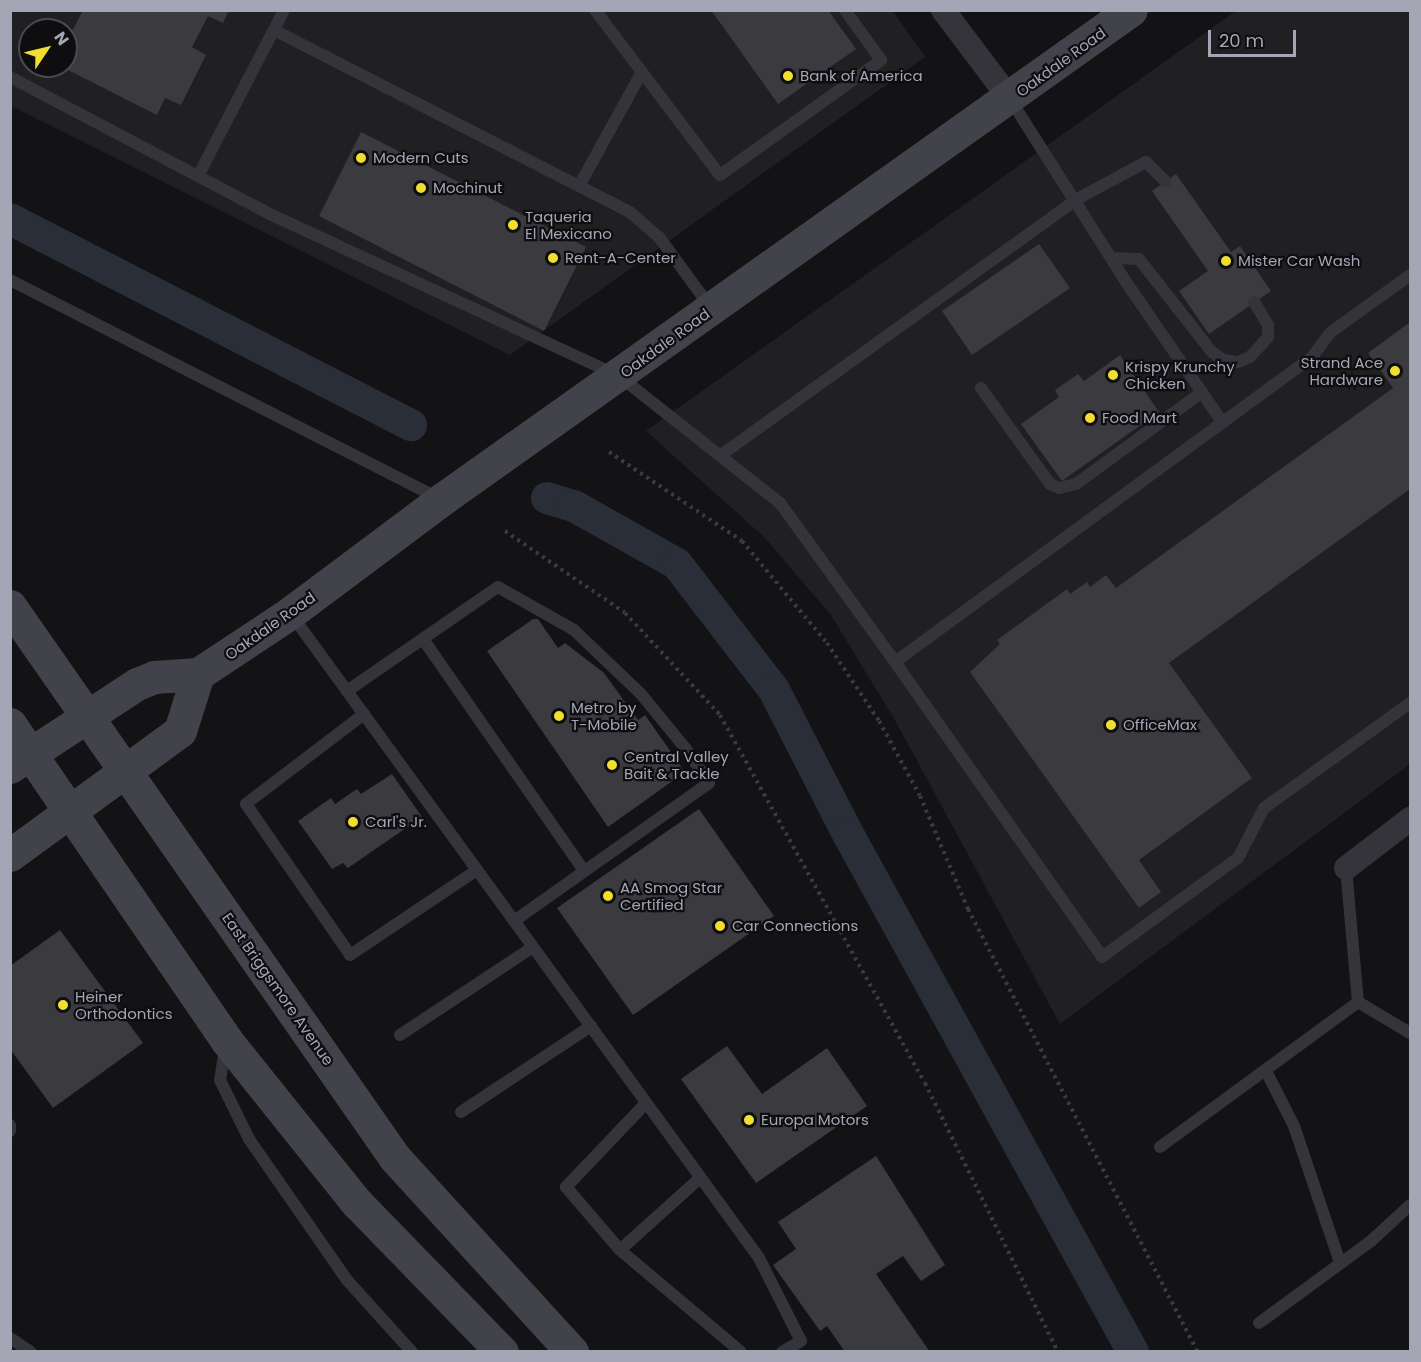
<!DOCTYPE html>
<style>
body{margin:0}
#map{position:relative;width:1421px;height:1362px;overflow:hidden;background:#131315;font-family:Poppins,sans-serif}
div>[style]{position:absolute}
.built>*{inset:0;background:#201f22}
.canal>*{height:32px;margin:-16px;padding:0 16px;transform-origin:16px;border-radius:16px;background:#292e38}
.building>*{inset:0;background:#3b3a3f}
.path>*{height:4px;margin-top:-2px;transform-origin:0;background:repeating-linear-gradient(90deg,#3a3a41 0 3px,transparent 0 7.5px)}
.lane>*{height:12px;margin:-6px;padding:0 6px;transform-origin:6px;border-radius:6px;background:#34343a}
.street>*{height:24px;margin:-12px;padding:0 12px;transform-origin:12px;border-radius:12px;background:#34343a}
.secondary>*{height:33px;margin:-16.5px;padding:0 16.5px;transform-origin:16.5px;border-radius:16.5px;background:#42424a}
.dots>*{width:16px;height:16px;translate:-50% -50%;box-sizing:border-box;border:3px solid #0e0e10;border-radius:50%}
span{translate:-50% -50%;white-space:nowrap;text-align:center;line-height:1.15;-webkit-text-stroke:4.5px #0e0e10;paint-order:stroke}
.street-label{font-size:15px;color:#a4a6b5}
.poi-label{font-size:15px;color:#a4a6b5}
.left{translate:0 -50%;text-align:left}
.right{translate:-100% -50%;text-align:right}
.frame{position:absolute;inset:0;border:12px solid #a4a6b5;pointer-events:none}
.north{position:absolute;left:18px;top:18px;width:60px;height:60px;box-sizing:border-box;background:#0e0e10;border:2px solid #4a4b52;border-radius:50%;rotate:55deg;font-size:16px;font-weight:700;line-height:24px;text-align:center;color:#a4a6b5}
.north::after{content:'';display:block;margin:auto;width:21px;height:27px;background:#f2de2e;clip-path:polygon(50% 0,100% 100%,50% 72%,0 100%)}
.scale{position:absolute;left:1208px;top:30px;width:88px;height:27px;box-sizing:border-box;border:3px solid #a4a6b5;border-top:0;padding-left:8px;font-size:18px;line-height:21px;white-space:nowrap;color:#a4a6b5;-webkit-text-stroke:4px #0e0e10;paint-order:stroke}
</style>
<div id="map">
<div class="built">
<div style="clip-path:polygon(evenodd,10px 11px,893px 11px,925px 57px,510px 355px,11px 106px,10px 11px,30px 30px,66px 30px,66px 66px,30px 66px,30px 30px)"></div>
<div style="clip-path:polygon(1236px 11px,1410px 11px,1410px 764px,1060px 1024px,896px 722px,831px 615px,765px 538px,646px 431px)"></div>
</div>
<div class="canal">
<div style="left:10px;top:219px;width:451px;rotate:27.2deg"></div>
<div style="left:547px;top:498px;width:28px;rotate:17deg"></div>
<div style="left:574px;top:506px;width:118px;rotate:29.4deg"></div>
<div style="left:677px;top:564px;width:159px;rotate:52.4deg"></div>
<div style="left:774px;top:690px;width:162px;rotate:62.8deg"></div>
<div style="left:848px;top:834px;width:591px;rotate:61.18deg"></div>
</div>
<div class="building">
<div style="clip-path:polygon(83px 10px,229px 10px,223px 23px,208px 16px,192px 47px,206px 55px,181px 105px,165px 98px,157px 115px,60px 66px,66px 66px,66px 43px)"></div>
<div style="clip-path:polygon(711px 10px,828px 10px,856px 49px,778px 104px)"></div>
<div style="clip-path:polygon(361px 132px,586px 247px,544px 331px,319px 216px)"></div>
<div style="clip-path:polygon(1176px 174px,1231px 252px,1240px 246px,1271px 291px,1209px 334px,1179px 291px,1208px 271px,1152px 191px)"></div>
<div style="clip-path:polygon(1039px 244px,1070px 288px,972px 355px,942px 311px)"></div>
<div style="clip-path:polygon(1410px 322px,1410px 489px,1169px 663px,1252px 778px,1139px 860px,1161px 892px,1139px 908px,970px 672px,1000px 644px,997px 640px,1067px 589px,1070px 594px,1087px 582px,1090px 587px,1106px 575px,1116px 588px,1393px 388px,1368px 353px)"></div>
<div style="clip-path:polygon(1120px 355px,1159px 412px,1062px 481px,1021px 424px,1059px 397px,1055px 390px,1078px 374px,1084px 381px)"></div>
<div style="clip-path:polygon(533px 619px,538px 619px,558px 648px,565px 643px,604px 673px,638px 720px,645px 715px,685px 772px,608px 827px,487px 651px)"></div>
<div style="clip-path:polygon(392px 774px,422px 817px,348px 868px,343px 863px,332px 869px,298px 821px,331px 798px,335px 804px,357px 789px,361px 794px)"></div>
<div style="clip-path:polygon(699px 809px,774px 916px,633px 1015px,557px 908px)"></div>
<div style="clip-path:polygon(60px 930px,143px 1043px,53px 1108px,10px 1049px,10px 966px)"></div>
<div style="clip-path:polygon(727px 1046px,762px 1094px,827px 1048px,867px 1106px,756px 1183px,681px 1079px)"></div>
<div style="clip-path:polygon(876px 1156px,945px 1265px,921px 1281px,903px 1256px,876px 1274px,930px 1352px,845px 1352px,827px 1326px,820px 1331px,773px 1265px,796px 1249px,778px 1222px)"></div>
</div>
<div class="path">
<div style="left:609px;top:452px;width:160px;rotate:33.8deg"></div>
<div style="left:742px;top:541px;width:133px;rotate:50.2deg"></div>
<div style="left:827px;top:643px;width:94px;rotate:56.3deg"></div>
<div style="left:879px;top:721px;width:85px;rotate:61.3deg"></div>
<div style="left:920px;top:796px;width:123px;rotate:67deg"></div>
<div style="left:968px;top:909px;width:499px;rotate:62.6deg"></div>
<div style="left:505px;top:531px;width:145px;rotate:34.3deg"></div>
<div style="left:625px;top:613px;width:139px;rotate:47deg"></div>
<div style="left:720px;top:715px;width:421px;rotate:60.9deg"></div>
<div style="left:925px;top:1083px;width:300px;rotate:63.7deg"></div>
</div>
<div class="lane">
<div style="left:595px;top:10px;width:207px;rotate:52.9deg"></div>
<div style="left:720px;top:175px;width:198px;rotate:-35.5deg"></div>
<div style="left:881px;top:60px;width:62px;rotate:-125.8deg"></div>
<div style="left:274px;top:30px;width:401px;rotate:27.1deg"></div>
<div style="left:631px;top:213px;width:37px;rotate:41deg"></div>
<div style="left:659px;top:237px;width:88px;rotate:53.8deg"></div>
<div style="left:10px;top:77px;width:296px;rotate:27.8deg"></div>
<div style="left:272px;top:215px;width:383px;rotate:24.9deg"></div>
<div style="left:619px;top:376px;width:205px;rotate:38.3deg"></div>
<div style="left:780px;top:503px;width:196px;rotate:54.1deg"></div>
<div style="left:895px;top:662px;width:517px;rotate:-36.18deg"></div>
<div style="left:1312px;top:357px;width:31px;rotate:-53deg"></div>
<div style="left:1331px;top:332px;width:97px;rotate:-35.8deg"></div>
<div style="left:1010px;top:99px;width:217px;rotate:57.6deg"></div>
<div style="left:1126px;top:282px;width:171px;rotate:55.5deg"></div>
<div style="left:198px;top:176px;width:187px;rotate:-62.6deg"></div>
<div style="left:579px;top:186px;width:130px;rotate:-61.1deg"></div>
<div style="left:1112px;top:258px;width:27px;rotate:2deg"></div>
<div style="left:1139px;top:259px;width:118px;rotate:51.9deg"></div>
<div style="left:1212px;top:352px;width:14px;rotate:36deg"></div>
<div style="left:1223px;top:360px;width:15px;rotate:8deg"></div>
<div style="left:1238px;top:362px;width:13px;rotate:-23deg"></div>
<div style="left:1250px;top:357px;width:27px;rotate:-48deg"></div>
<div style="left:1268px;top:337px;width:12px;rotate:-90deg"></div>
<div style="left:1268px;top:325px;width:27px;rotate:-121deg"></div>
<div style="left:10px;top:280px;width:479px;rotate:27deg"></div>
<div style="left:981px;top:388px;width:118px;rotate:54.3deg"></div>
<div style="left:1050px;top:484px;width:10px;rotate:24deg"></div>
<div style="left:1059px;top:488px;width:17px;rotate:-13deg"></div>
<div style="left:1076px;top:484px;width:156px;rotate:-36.1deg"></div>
<div style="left:721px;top:455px;width:438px;rotate:-35.7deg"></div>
<div style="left:1077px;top:199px;width:78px;rotate:-28.2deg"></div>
<div style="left:1146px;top:162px;width:28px;rotate:45deg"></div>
<div style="left:291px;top:614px;width:796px;rotate:53.99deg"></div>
<div style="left:759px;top:1258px;width:93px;rotate:63.2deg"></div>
<div style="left:801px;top:1341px;width:22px;rotate:150deg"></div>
<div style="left:423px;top:639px;width:282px;rotate:55.2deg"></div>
<div style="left:895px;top:662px;width:360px;rotate:54.9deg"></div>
<div style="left:1102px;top:957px;width:168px;rotate:-36.1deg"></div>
<div style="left:1238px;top:858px;width:56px;rotate:-62.5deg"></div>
<div style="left:1264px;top:808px;width:180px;rotate:-35.7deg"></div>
<div style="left:347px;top:691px;width:183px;rotate:-34.6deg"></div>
<div style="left:498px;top:587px;width:87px;rotate:29.5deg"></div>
<div style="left:574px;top:630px;width:93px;rotate:43.7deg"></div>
<div style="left:641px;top:694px;width:71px;rotate:50.7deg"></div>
<div style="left:686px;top:749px;width:41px;rotate:55.9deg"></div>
<div style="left:709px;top:783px;width:239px;rotate:144.7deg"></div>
<div style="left:364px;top:714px;width:148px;rotate:142.7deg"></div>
<div style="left:246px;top:804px;width:183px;rotate:55.4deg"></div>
<div style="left:350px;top:955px;width:153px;rotate:-33.8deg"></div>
<div style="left:1346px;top:868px;width:135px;rotate:84.9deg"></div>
<div style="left:1358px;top:1002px;width:61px;rotate:30.8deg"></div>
<div style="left:400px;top:1035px;width:159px;rotate:-33.5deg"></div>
<div style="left:225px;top:1049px;width:31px;rotate:99deg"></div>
<div style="left:220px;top:1080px;width:66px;rotate:63.8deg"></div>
<div style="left:249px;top:1139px;width:172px;rotate:55.2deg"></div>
<div style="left:347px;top:1280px;width:97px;rotate:47.9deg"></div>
<div style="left:1266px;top:1071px;width:62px;rotate:63deg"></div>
<div style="left:1294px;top:1126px;width:145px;rotate:71.4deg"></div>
<div style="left:646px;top:1103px;width:116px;rotate:133.6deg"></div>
<div style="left:566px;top:1187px;width:83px;rotate:49.4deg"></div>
<div style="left:620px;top:1250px;width:158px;rotate:40.1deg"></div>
<div style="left:461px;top:1112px;width:156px;rotate:-33.5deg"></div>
<div style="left:10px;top:1125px;width:6px;rotate:90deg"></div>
<div style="left:1160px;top:1147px;width:245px;rotate:-36.2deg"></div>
<div style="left:620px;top:1250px;width:108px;rotate:-42deg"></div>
<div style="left:1259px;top:1323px;width:139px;rotate:-36.2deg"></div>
<div style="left:1371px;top:1241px;width:53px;rotate:-42.7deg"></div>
<div style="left:10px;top:1338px;width:25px;rotate:34deg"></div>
</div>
<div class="street">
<div style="left:943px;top:10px;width:111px;rotate:53deg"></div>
<div style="left:1346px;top:868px;width:81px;rotate:-37.4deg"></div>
</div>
<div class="secondary">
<div style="left:10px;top:606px;width:673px;rotate:55.11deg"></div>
<div style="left:395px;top:1158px;width:263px;rotate:47.6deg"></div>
<div style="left:10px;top:724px;width:384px;rotate:55.6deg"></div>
<div style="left:227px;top:1041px;width:208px;rotate:51.3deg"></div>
<div style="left:357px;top:1203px;width:208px;rotate:45.8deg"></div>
<div style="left:10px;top:767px;width:152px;rotate:-33.2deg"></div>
<div style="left:137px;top:684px;width:18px;rotate:-22deg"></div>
<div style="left:154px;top:677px;width:44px;rotate:-3.9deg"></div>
<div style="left:198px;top:674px;width:110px;rotate:-33.5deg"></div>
<div style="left:290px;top:613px;width:189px;rotate:-36.8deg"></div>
<div style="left:441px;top:500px;width:846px;rotate:-35.38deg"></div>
<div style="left:10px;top:855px;width:210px;rotate:-36.1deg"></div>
<div style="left:180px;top:731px;width:60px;rotate:-72.5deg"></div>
</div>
<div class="dots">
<div style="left:788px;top:76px;background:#f2de2e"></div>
<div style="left:361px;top:158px;background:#f2de2e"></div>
<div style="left:421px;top:188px;background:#f2de2e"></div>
<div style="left:513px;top:225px;background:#f2de2e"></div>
<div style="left:553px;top:258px;background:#f2de2e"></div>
<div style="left:1226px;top:261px;background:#f2de2e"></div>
<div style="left:1395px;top:371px;background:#f2de2e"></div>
<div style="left:1113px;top:375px;background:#f2de2e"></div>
<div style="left:1090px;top:418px;background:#f2de2e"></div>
<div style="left:559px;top:716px;background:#f2de2e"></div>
<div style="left:1111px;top:725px;background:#f2de2e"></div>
<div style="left:612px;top:765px;background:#f2de2e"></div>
<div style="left:353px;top:822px;background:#f2de2e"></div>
<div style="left:608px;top:896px;background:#f2de2e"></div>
<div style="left:720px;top:926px;background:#f2de2e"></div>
<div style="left:63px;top:1005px;background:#f2de2e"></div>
<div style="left:749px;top:1120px;background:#f2de2e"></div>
</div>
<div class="street-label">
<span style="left:1061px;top:62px;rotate:-36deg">Oakdale Road</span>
<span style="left:665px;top:343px;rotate:-36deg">Oakdale Road</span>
<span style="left:270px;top:626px;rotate:-35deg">Oakdale Road</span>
<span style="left:278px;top:989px;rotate:55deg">East Briggsmore Avenue</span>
</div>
<div class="poi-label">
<span class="left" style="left:800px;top:76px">Bank of America</span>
<span class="left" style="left:373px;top:158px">Modern Cuts</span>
<span class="left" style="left:433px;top:188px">Mochinut</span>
<span class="left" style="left:525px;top:225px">Taqueria<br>El Mexicano</span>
<span class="left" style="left:565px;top:258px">Rent-A-Center</span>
<span class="left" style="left:1238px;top:261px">Mister Car Wash</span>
<span class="right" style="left:1383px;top:371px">Strand Ace<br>Hardware</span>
<span class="left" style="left:1125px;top:375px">Krispy Krunchy<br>Chicken</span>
<span class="left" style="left:1102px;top:418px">Food Mart</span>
<span class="left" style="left:571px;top:716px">Metro by<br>T-Mobile</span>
<span class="left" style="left:1123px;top:725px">OfficeMax</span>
<span class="left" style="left:624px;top:765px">Central Valley<br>Bait &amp; Tackle</span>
<span class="left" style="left:365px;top:822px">Carl's Jr.</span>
<span class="left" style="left:620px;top:896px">AA Smog Star<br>Certified</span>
<span class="left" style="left:732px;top:926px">Car Connections</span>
<span class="left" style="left:75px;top:1005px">Heiner<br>Orthodontics</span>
<span class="left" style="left:761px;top:1120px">Europa Motors</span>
</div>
<div class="frame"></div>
<div class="north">N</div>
<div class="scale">20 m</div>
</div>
